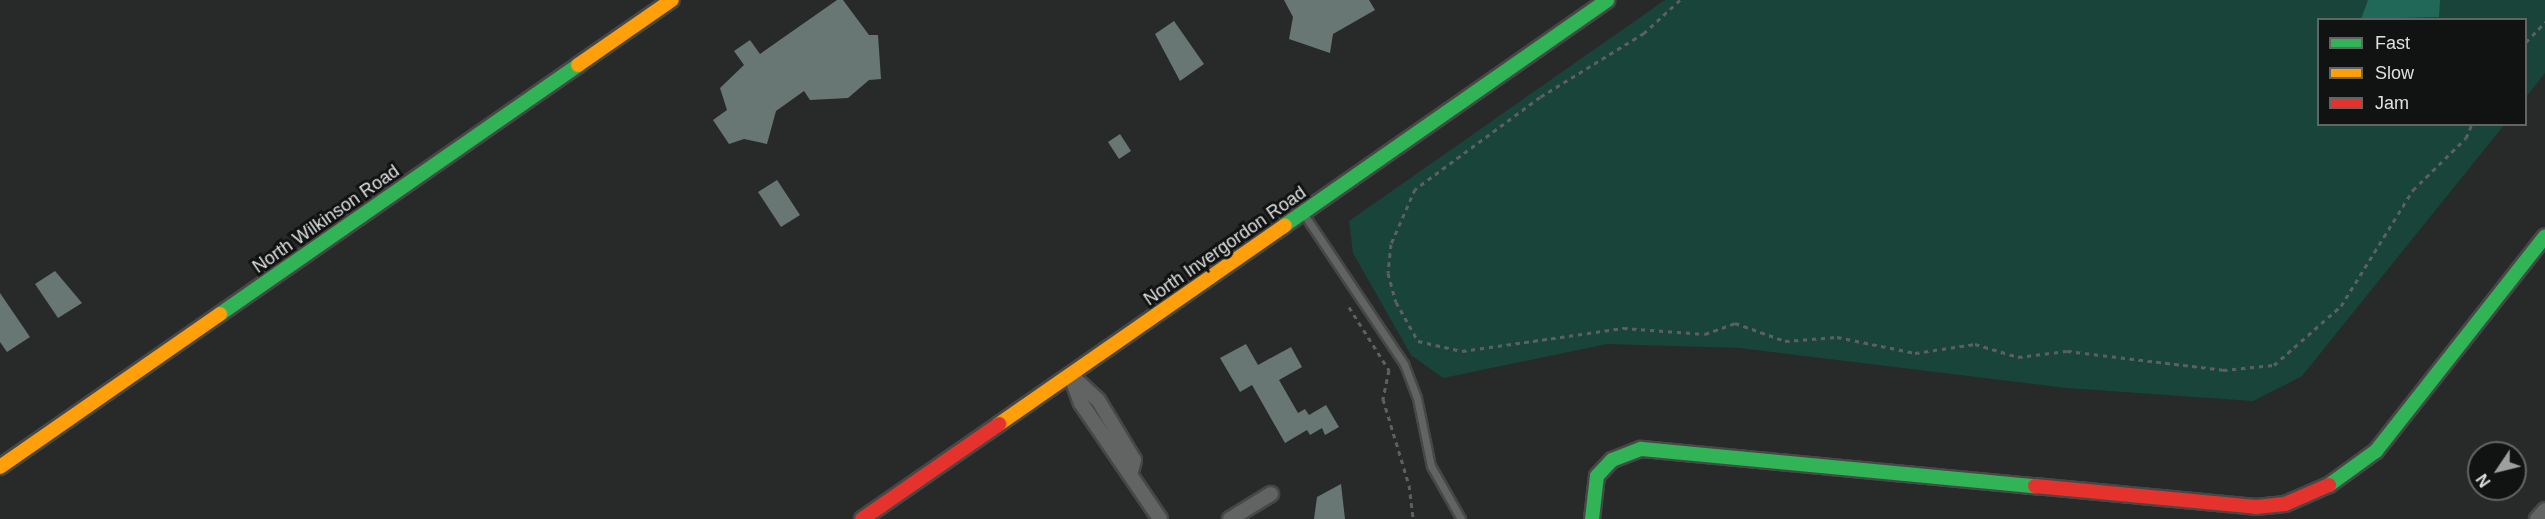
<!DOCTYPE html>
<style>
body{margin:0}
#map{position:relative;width:2545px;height:519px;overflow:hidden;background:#282a29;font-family:Arial,sans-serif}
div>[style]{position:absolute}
.green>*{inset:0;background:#19443a}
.water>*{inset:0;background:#226859}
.building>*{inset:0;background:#687773}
.path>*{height:3px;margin-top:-1.5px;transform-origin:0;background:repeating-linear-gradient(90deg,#5e605f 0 4.5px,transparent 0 9px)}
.roads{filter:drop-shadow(2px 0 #464847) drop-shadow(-2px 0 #464847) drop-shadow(0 2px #464847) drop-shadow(0 -2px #464847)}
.lane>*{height:7px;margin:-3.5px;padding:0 3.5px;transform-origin:3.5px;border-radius:3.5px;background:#626363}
.street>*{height:14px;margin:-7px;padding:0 7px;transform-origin:7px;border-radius:7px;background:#626363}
.fast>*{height:14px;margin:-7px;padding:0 7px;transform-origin:7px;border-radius:7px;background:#30b455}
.slow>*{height:14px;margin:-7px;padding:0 7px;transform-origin:7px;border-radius:7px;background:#ff9f0a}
.jam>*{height:14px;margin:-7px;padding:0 7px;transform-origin:7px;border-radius:7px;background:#e5322d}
span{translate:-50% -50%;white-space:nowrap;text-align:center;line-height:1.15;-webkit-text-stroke:6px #111312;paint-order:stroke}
.street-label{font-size:18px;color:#dde0df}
.legend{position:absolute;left:2317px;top:18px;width:210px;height:108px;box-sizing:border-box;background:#111312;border:2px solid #636564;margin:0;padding:8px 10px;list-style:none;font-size:18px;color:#dde0df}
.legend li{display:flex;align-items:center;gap:12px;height:30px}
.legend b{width:30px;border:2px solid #636564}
.north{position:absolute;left:2467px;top:441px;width:60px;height:60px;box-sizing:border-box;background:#111312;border:2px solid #636564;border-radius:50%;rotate:235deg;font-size:16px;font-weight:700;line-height:24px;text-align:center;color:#dde0df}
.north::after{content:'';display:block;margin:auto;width:21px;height:27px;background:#9ea09f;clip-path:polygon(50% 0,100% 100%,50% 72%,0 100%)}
</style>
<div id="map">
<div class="green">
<div style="clip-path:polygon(1665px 0,2545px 0,2545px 73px,2526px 97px,2526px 20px,2318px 20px,2318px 124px,2504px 125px,2302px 376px,2253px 401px,2067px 388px,1740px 348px,1607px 344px,1443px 378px,1411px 355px,1353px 253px,1349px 221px)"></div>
</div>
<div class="water">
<div style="clip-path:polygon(2368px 0,2440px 0,2439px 17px,2361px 19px)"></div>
</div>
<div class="building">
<div style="clip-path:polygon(837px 0,843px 0,869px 35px,878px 35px,881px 79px,869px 80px,848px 98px,810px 100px,804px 91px,776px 111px,767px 144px,744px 139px,729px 144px,713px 120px,727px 110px,720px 88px,744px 65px,734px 51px,750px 40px,760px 54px)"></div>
<div style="clip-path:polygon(1284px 0,1369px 0,1375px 10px,1333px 34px,1330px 53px,1289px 39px,1293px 17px)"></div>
<div style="clip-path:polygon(1174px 21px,1204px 64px,1180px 81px,1155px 34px)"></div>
<div style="clip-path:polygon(1120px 134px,1131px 151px,1119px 159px,1108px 142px)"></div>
<div style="clip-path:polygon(777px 180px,800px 215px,781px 227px,758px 192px)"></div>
<div style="clip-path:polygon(55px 271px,82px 303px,58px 318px,35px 284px)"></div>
<div style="clip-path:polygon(0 293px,30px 337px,7px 352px,0 342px)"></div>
<div style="clip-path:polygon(1246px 344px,1258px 365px,1291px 347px,1302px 367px,1279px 380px,1298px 413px,1305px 409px,1309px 415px,1326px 405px,1339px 427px,1325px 435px,1322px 428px,1310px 435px,1307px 430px,1285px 443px,1252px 385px,1240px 392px,1220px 358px)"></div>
<div style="clip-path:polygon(1341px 484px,1345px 519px,1314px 519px,1317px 497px)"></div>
</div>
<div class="path">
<div style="left:1680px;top:0;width:49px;rotate:137.5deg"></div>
<div style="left:1644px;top:33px;width:122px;rotate:148.4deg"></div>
<div style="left:1540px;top:97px;width:155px;rotate:143.6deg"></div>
<div style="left:1415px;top:189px;width:60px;rotate:113.6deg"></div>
<div style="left:1391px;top:244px;width:29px;rotate:96deg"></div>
<div style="left:1388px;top:273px;width:30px;rotate:75deg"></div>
<div style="left:1396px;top:302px;width:45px;rotate:60.6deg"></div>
<div style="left:1418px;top:341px;width:45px;rotate:12.8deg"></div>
<div style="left:1462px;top:351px;width:163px;rotate:-8.1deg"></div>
<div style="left:1623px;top:328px;width:82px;rotate:4.2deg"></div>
<div style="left:1705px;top:334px;width:32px;rotate:-20deg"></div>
<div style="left:1735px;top:323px;width:53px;rotate:19.8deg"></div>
<div style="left:1785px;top:341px;width:52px;rotate:-4.4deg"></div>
<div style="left:1837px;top:337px;width:80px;rotate:11.6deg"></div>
<div style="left:1915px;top:353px;width:61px;rotate:-8.5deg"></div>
<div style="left:1975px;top:344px;width:45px;rotate:16.8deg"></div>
<div style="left:2018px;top:357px;width:49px;rotate:-7deg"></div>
<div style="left:2067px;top:351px;width:157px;rotate:6.9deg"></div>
<div style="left:2223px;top:370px;width:51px;rotate:-5.6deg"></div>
<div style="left:2274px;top:365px;width:89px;rotate:-41.4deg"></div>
<div style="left:2341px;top:306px;width:137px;rotate:-58.2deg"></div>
<div style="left:2413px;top:190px;width:74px;rotate:-44.5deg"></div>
<div style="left:2466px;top:138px;width:15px;rotate:-67deg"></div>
<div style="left:2526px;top:42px;width:28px;rotate:-46deg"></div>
<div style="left:1349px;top:307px;width:75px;rotate:57.6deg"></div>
<div style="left:1389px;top:370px;width:30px;rotate:102deg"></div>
<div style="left:1383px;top:399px;width:90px;rotate:73.2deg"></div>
<div style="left:1409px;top:485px;width:34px;rotate:83deg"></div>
</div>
<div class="roads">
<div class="lane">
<div style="left:1303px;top:213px;width:182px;rotate:56.2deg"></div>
<div style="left:1404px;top:364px;width:36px;rotate:69deg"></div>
<div style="left:1417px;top:398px;width:69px;rotate:78.4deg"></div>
<div style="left:1431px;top:466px;width:61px;rotate:60.5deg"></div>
</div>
<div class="street">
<div style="left:1071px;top:376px;width:29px;rotate:70deg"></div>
<div style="left:1081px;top:403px;width:140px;rotate:55.7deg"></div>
<div style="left:1073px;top:377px;width:34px;rotate:43deg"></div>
<div style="left:1098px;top:400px;width:70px;rotate:59deg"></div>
<div style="left:1134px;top:460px;width:11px;rotate:105deg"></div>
<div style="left:1230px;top:519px;width:48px;rotate:-31.4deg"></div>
<div style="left:2537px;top:519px;width:12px;rotate:-48deg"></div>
</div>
<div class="fast">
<div style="left:1285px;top:225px;width:393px;rotate:-34.9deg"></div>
<div style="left:220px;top:314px;width:436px;rotate:-34.8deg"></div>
<div style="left:2329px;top:485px;width:58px;rotate:-35.9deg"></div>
<div style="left:2376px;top:451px;width:273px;rotate:-51.8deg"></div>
<div style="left:1592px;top:519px;width:43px;rotate:-83.4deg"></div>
<div style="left:1597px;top:476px;width:22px;rotate:-47deg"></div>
<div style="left:1612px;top:460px;width:31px;rotate:-21deg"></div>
<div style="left:1641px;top:449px;width:396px;rotate:5.4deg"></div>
</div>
<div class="slow">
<div style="left:578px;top:65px;width:114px;rotate:-34.7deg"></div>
<div style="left:999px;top:424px;width:348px;rotate:-34.8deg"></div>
<div style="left:0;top:467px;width:268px;rotate:-34.8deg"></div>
</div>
<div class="jam">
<div style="left:2035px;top:486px;width:222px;rotate:5.4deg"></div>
<div style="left:2256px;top:507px;width:29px;rotate:-6deg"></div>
<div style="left:2285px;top:504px;width:48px;rotate:-23.4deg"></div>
<div style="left:862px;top:519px;width:167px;rotate:-34.7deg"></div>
</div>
</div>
<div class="street-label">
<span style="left:326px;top:219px;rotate:-35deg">North Wilkinson Road</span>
<span style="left:1225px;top:246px;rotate:-35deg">North Invergordon Road</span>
</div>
<ul class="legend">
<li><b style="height:8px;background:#30b455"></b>Fast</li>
<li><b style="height:8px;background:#ff9f0a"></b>Slow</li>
<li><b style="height:8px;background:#e5322d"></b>Jam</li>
</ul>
<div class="north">N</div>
</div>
